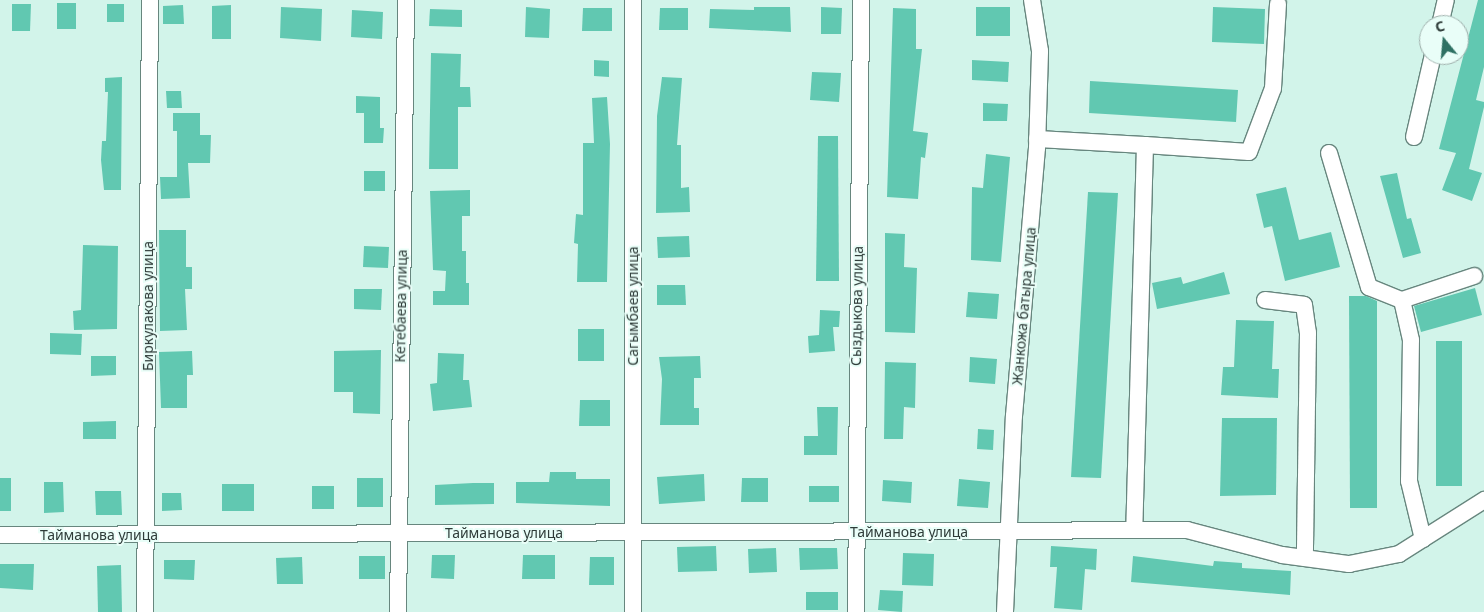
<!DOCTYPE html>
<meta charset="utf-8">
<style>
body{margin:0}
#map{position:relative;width:1484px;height:612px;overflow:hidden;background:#d2f4ea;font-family:"Noto Sans",sans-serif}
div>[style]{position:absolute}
.building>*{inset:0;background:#61c8b1}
.roads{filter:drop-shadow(1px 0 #67867e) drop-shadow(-1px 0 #67867e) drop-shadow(0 1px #67867e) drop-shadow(0 -1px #67867e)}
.minor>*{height:16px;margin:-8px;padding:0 8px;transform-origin:8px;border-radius:8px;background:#fff}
span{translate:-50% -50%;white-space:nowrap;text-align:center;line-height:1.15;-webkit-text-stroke:4px #e9fef8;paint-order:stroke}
.street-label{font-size:14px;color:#2f3c39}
.north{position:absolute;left:1419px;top:15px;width:50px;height:50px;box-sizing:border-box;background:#e9fef8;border:1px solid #9fb0ac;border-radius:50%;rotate:343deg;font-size:14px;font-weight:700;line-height:20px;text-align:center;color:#2f3c39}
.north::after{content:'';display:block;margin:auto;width:18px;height:22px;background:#2e7163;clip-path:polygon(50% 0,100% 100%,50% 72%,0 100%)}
</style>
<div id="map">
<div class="building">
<div style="clip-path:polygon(1478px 0,1484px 0,1484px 67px,1476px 100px,1484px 102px,1484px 107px,1469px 169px,1482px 173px,1472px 201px,1442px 190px,1456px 153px,1439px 149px)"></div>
<div style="clip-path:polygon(57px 3px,76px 3px,76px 29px,57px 29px)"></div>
<div style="clip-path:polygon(12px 4px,31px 4px,30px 31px,12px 31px)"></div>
<div style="clip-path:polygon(107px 4px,124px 4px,124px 22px,107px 22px)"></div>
<div style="clip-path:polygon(183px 5px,184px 24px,163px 24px,163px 6px)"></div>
<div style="clip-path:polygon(231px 5px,231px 39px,212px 39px,212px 6px)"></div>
<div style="clip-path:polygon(281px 7px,322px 9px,321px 41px,280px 38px)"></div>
<div style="clip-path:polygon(526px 7px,550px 9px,549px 38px,525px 37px)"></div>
<div style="clip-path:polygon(754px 7px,790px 7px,791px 32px,709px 28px,710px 9px,754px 10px)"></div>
<div style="clip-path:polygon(821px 7px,842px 8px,841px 34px,821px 34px)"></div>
<div style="clip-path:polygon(976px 7px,1010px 7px,1010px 36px,976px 36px)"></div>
<div style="clip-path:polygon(1213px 7px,1265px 9px,1264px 44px,1212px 42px)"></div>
<div style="clip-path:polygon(583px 8px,612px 8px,612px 31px,582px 31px)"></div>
<div style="clip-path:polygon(660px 8px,688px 8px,688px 30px,659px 30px)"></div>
<div style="clip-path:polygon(893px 8px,916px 9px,916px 49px,922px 49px,913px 131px,928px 133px,925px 158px,921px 157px,918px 199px,887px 197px)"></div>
<div style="clip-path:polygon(430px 9px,462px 10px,462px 27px,429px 26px)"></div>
<div style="clip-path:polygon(352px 10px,383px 12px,382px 39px,351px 37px)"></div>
<div style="clip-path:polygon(431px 53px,461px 54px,460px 87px,470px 87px,471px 107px,458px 107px,458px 169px,429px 169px)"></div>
<div style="clip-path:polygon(594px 60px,609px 61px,609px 77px,594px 76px)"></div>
<div style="clip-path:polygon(972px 60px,1009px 62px,1008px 82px,972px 80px)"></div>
<div style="clip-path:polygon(812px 72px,841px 73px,839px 102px,810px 100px)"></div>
<div style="clip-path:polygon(122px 77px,121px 190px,104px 190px,101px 160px,102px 141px,106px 141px,108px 92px,105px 92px,105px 78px)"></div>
<div style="clip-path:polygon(662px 77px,682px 78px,677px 145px,681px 145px,681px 188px,689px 187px,690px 212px,656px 213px,657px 116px)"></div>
<div style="clip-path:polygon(1090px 81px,1238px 90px,1236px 122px,1089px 113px)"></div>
<div style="clip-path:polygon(166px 91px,181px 91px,182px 108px,167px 108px)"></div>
<div style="clip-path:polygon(356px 96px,380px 97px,380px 128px,384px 128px,383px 143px,364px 143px,364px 113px,356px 113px)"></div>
<div style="clip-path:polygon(607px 97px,610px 144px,607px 282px,577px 282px,578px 244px,574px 243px,576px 214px,583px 215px,583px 143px,594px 143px,592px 98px)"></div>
<div style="clip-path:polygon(983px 103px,1008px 104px,1007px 121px,983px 121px)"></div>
<div style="clip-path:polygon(173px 113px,200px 113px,200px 135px,211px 135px,210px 163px,188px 163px,190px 198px,161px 199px,160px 177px,177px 177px,177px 131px,173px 131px)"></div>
<div style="clip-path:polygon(818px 136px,838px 136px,839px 281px,816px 281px)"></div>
<div style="clip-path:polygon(986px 154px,1010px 157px,1001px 262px,971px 260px,972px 187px,983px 188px)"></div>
<div style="clip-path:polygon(364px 171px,385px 171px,385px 191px,364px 191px)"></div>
<div style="clip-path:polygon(1397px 173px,1407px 219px,1411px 218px,1421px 253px,1403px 258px,1380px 176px)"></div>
<div style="clip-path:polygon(1286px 187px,1299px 240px,1331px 232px,1340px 267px,1285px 281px,1272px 226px,1264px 228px,1256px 194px)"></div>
<div style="clip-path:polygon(470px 190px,470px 216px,462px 216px,462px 251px,466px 251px,466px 283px,469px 283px,469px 305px,433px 305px,433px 291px,445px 291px,446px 271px,433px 270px,430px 191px)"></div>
<div style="clip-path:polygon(1088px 192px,1118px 193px,1101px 478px,1071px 477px)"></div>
<div style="clip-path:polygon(159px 230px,186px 230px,186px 267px,192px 267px,192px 289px,185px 289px,187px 330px,160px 331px)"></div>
<div style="clip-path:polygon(885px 233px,905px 234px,904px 267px,917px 268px,915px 333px,885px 332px)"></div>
<div style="clip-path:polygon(689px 236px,690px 257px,658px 258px,657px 237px)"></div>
<div style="clip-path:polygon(83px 245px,118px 246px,117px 329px,74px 330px,73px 311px,81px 310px)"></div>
<div style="clip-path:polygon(364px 246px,389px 247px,388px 268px,363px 267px)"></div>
<div style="clip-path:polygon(1224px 272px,1230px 294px,1157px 309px,1152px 283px,1181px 277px,1183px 284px)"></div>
<div style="clip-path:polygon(657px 285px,685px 285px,686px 305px,657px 305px)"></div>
<div style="clip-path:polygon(1475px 288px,1482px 315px,1421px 332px,1414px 306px)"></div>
<div style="clip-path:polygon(354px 289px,382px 289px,381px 310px,354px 309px)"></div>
<div style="clip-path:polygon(968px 292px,999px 294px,997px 319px,966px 317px)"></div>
<div style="clip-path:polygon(1349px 296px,1366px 296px,1377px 301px,1377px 508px,1350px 508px)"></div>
<div style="clip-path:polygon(820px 310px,840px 311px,839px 327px,833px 327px,835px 351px,809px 353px,808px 336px,819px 335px)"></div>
<div style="clip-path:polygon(1236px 320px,1274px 321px,1272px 369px,1279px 369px,1278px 398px,1221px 395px,1223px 367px,1234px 367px)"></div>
<div style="clip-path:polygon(578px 329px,604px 329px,604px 361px,578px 361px)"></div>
<div style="clip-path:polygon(50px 333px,82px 334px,81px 355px,50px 354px)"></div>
<div style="clip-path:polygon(1436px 341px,1462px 341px,1462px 486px,1436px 486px)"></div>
<div style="clip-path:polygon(381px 350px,380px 414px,353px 413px,353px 392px,334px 392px,334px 351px)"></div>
<div style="clip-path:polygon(192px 351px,193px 375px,187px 375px,187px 408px,161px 408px,159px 352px)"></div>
<div style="clip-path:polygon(438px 353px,464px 354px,463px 380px,469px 380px,472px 407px,433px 411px,430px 384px,437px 383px)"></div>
<div style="clip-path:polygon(91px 356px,116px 356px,116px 375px,91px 376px)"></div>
<div style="clip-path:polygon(700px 356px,701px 378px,694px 378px,694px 408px,699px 408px,699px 425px,660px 425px,662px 379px,659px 357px)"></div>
<div style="clip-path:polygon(970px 357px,997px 359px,995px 384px,969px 382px)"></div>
<div style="clip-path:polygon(885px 362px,916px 363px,915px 408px,904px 407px,903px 439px,884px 439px)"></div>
<div style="clip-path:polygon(580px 400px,610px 400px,610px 426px,579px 426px)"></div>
<div style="clip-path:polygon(817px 407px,838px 407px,837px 455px,804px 455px,804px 436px,818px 436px)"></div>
<div style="clip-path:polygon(1222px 418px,1277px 418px,1276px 495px,1220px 496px)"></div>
<div style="clip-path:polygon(116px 421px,116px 439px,83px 439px,83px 422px)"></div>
<div style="clip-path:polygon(978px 429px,994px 430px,993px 450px,977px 449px)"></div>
<div style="clip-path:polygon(550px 472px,576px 472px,576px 479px,610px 479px,610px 506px,516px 503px,516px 482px,549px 482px)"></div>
<div style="clip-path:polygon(704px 474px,705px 501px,659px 504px,657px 477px)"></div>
<div style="clip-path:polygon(0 478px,11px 478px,11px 511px,0 511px)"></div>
<div style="clip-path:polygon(357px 478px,383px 478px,383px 507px,357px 507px)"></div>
<div style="clip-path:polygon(742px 478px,768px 478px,768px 502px,741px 502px)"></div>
<div style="clip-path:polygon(959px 479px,990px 482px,988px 508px,957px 506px)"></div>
<div style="clip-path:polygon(883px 480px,912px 482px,911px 503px,882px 501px)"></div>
<div style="clip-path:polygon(44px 482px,63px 482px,64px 512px,44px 513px)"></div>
<div style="clip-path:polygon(473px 483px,494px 483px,494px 504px,435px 505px,435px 485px)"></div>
<div style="clip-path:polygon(222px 484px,254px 484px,254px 511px,222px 511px)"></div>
<div style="clip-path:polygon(312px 486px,334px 486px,334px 509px,312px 509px)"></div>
<div style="clip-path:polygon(809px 486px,839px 486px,839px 502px,809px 502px)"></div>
<div style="clip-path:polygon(95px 491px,121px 491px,122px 515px,96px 515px)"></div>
<div style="clip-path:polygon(162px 493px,181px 493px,182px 510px,162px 511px)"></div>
<div style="clip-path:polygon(716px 546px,717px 571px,678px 572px,677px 547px)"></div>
<div style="clip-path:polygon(1051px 546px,1097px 549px,1096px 570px,1085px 569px,1082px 610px,1054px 608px,1057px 567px,1050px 567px)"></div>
<div style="clip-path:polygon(776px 548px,777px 572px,749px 573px,748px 549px)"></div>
<div style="clip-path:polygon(799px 548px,837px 548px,838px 569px,800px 570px)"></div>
<div style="clip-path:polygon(903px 553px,934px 554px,933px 586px,902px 585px)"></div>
<div style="clip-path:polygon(432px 555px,455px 555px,454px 579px,431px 578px)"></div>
<div style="clip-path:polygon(523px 555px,555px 555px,555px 579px,522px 579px)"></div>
<div style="clip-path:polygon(359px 556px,385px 556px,385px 579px,359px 579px)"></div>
<div style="clip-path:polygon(1133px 556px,1213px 566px,1214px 561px,1242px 563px,1242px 568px,1291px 571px,1290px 595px,1131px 582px)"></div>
<div style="clip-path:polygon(302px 557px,303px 584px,277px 584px,276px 558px)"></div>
<div style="clip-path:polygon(590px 557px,614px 557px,614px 585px,589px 585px)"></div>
<div style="clip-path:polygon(164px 560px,195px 560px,194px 580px,164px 579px)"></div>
<div style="clip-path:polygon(0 564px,34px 564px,33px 590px,0 588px)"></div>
<div style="clip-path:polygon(121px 565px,122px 612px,98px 612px,97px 566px)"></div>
<div style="clip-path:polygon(880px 590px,903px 591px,902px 612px,878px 610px)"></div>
<div style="clip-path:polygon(806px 592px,838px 592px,838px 610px,806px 610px)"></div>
</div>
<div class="roads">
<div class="minor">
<div style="left:633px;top:0;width:612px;rotate:90deg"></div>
<div style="left:1440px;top:25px;width:26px;rotate:-77deg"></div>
<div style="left:1414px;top:137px;width:84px;rotate:-77deg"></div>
<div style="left:1037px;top:139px;width:108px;rotate:3.2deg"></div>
<div style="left:1145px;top:145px;width:385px;rotate:91.6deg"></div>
<div style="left:1145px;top:145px;width:104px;rotate:3.9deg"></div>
<div style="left:1249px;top:152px;width:68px;rotate:-69.4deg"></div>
<div style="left:1273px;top:88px;width:84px;rotate:-86.6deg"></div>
<div style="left:1329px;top:153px;width:140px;rotate:73.4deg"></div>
<div style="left:1369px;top:287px;width:35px;rotate:22deg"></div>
<div style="left:1265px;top:300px;width:39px;rotate:7deg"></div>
<div style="left:1304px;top:305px;width:28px;rotate:82deg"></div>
<div style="left:1308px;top:333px;width:225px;rotate:90.8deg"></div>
<div style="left:0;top:535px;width:1187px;rotate:-0.24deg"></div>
<div style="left:1187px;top:530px;width:98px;rotate:14.7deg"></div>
<div style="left:1282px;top:555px;width:68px;rotate:7.7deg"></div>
<div style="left:1349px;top:564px;width:51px;rotate:-11.3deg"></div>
<div style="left:1399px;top:554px;width:101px;rotate:-32.4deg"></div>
<div style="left:1423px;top:539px;width:60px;rotate:-103.6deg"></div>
<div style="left:1409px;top:481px;width:141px;rotate:-89.2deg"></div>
<div style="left:1411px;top:340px;width:41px;rotate:-102.7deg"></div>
<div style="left:1402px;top:300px;width:76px;rotate:-18.4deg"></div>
<div style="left:145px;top:612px;width:612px;rotate:-89.53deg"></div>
<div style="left:398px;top:612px;width:612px;rotate:-89.25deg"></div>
<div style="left:856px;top:612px;width:612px;rotate:-89.53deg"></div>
<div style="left:1005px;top:612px;width:196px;rotate:-87.4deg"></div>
<div style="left:1014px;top:416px;width:269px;rotate:-85.1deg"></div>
<div style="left:1037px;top:148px;width:97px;rotate:-88.2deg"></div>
<div style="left:1040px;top:51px;width:52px;rotate:-98.9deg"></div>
</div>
</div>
<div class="street-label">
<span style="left:148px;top:306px;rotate:-90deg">Биркулакова улица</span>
<span style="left:401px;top:306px;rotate:-89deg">Кетебаева улица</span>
<span style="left:633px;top:306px;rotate:-90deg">Сагымбаев улица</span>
<span style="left:857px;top:306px;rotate:-89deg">Сыздыкова улица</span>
<span style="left:1024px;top:306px;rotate:-85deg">Жанкожа батыра улица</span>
<span style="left:909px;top:532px">Тайманова улица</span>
<span style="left:504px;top:533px">Тайманова улица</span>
<span style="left:99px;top:535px">Тайманова улица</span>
</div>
<div class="north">С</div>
</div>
